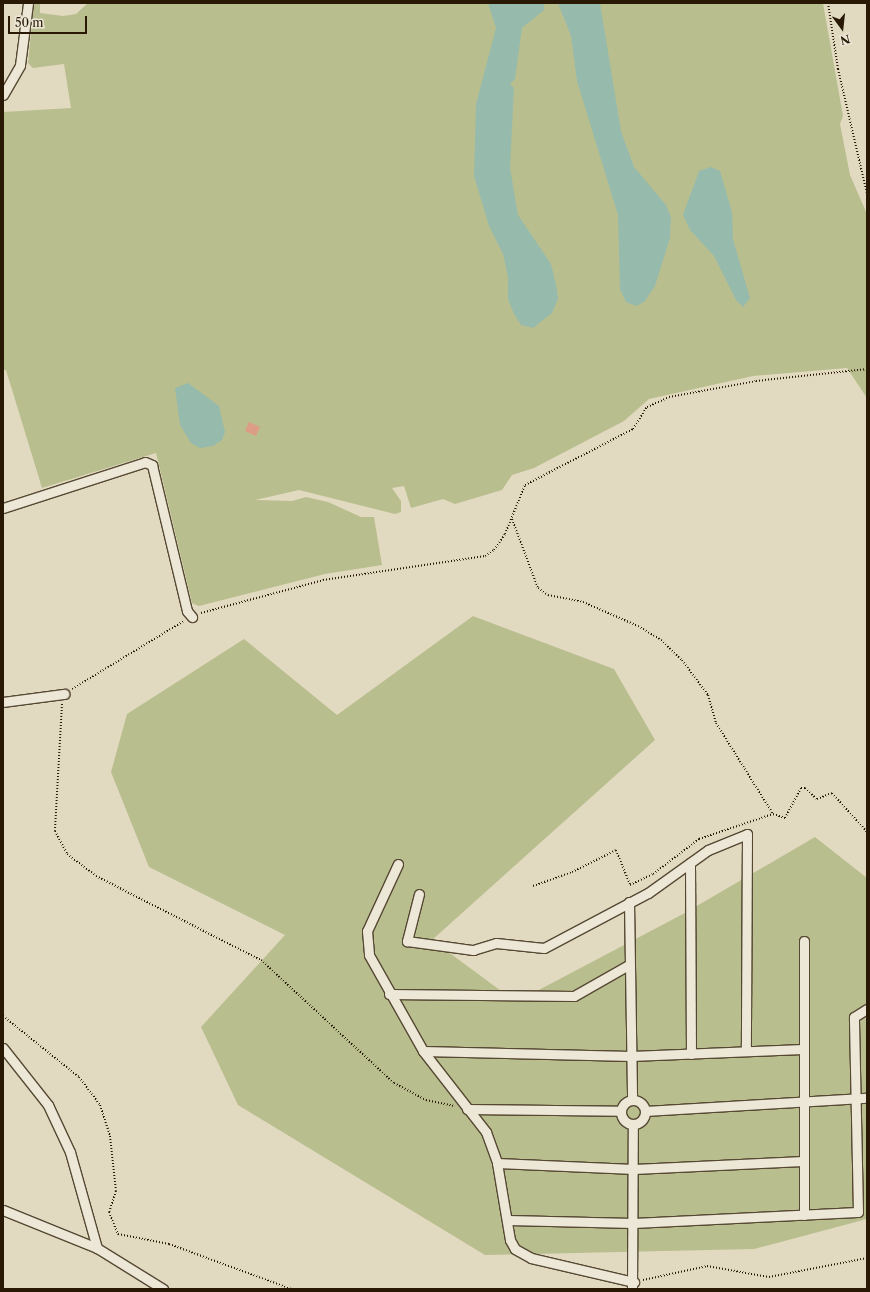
<!DOCTYPE html>
<style>
body{margin:0}
#map{position:relative;width:870px;height:1292px;overflow:hidden;background:#e2dac0;font-family:"Libre Caslon Text",serif}
div>[style]{position:absolute}
.green>*{inset:0;background:#b9be8e}
.water>*{inset:0;background:#96bbac}
.building>*{inset:0;background:#dc9d86}
.path>*{height:2px;margin-top:-1px;transform-origin:0;background:repeating-linear-gradient(90deg,#281804 0 1px,transparent 0 3px)}
.roads{filter:drop-shadow(1px 0 #564833) drop-shadow(-1px 0 #564833) drop-shadow(0 1px #564833) drop-shadow(0 -1px #564833)}
.street>*{height:9px;margin:-4.5px;padding:0 4.5px;transform-origin:4.5px;border-radius:4.5px;background:#ece7d6}
.street>.ring{margin:-4.5px;padding:0;box-sizing:content-box;background:none;border:9px solid #ece7d6;border-radius:50%}
span{translate:-50% -50%;white-space:nowrap;text-align:center;line-height:1.15;-webkit-text-stroke:3px #ece7d6;paint-order:stroke}
.frame{position:absolute;inset:0;border:4px solid #281804;pointer-events:none}
.north{position:absolute;left:822px;top:8px;width:40px;height:40px;-webkit-text-stroke:3px #ece7d6;paint-order:stroke;rotate:165deg;font-size:11px;font-weight:700;line-height:16px;text-align:center;color:#281804}
.north::after{content:'';display:block;margin:auto;width:14px;height:18px;background:#281804;clip-path:polygon(50% 0,100% 100%,50% 72%,0 100%)}
.scale{position:absolute;left:8px;top:16px;width:79px;height:18px;box-sizing:border-box;border:2px solid #281804;border-top:0;padding-left:5px;font-size:12px;line-height:14px;white-space:nowrap;color:#281804;-webkit-text-stroke:3px #ece7d6;paint-order:stroke}
</style>
<div id="map">
<div class="green">
<div style="clip-path:polygon(34px 3px,40px 3px,40px 13px,63px 16px,76px 14px,88px 3px,823px 3px,843px 116px,840px 124px,850px 175px,867px 214px,867px 398px,847px 368px,753px 376px,649px 399px,624px 421px,534px 468px,512px 475px,502px 490px,455px 504px,443px 499px,411px 508px,404px 486px,392px 488px,401px 501px,401px 512px,395px 514px,299px 490px,255px 500px,292px 501px,306px 497px,328px 502px,361px 517px,374px 517px,382px 565px,325px 574px,199px 606px,192px 603px,156px 453px,42px 488px,6px 370px,3px 370px,3px 112px,71px 108px,64px 64px,33px 68px,28px 63px)"></div>
<div style="clip-path:polygon(473px 616px,614px 669px,655px 740px,432px 940px,516px 1002px,683px 914px,815px 837px,867px 878px,867px 1219px,754px 1249px,485px 1255px,238px 1105px,201px 1027px,285px 935px,149px 867px,111px 772px,127px 714px,244px 639px,337px 715px)"></div>
</div>
<div class="water">
<div style="clip-path:polygon(488px 3px,544px 3px,544px 10px,522px 28px,515px 79px,510px 84px,514px 88px,510px 168px,518px 215px,551px 264px,557px 289px,558px 299px,552px 313px,533px 328px,521px 325px,514px 314px,508px 299px,508px 276px,503px 254px,489px 226px,474px 176px,476px 104px,496px 28px)"></div>
<div style="clip-path:polygon(558px 3px,600px 3px,621px 131px,634px 167px,666px 205px,671px 217px,670px 238px,655px 286px,644px 302px,636px 306px,626px 302px,620px 289px,618px 215px,577px 81px,571px 36px)"></div>
<div style="clip-path:polygon(711px 167px,720px 171px,732px 212px,733px 239px,750px 298px,743px 307px,736px 300px,714px 256px,690px 230px,683px 215px,699px 171px)"></div>
<div style="clip-path:polygon(188px 383px,219px 406px,225px 432px,222px 440px,213px 446px,200px 448px,191px 443px,180px 425px,175px 388px)"></div>
</div>
<div class="building">
<div style="clip-path:polygon(249px 422px,260px 427px,256px 436px,245px 431px)"></div>
</div>
<div class="path">
<div style="left:828px;top:3px;width:67px;rotate:81.4deg"></div>
<div style="left:838px;top:69px;width:128px;rotate:76.9deg"></div>
<div style="left:512px;top:519px;width:74px;rotate:69.4deg"></div>
<div style="left:538px;top:588px;width:12px;rotate:35deg"></div>
<div style="left:548px;top:595px;width:36px;rotate:11deg"></div>
<div style="left:583px;top:602px;width:60px;rotate:23.6deg"></div>
<div style="left:638px;top:626px;width:27px;rotate:31deg"></div>
<div style="left:661px;top:640px;width:29px;rotate:44deg"></div>
<div style="left:682px;top:660px;width:44px;rotate:53.4deg"></div>
<div style="left:708px;top:695px;width:29px;rotate:74deg"></div>
<div style="left:716px;top:723px;width:107px;rotate:57.9deg"></div>
<div style="left:773px;top:814px;width:13px;rotate:18deg"></div>
<div style="left:785px;top:818px;width:34px;rotate:-62deg"></div>
<div style="left:801px;top:788px;width:4px"></div>
<div style="left:805px;top:788px;width:16px;rotate:43deg"></div>
<div style="left:817px;top:799px;width:16px;rotate:-22deg"></div>
<div style="left:832px;top:793px;width:52px;rotate:48.1deg"></div>
<div style="left:201px;top:613px;width:126px;rotate:-15.1deg"></div>
<div style="left:323px;top:580px;width:164px;rotate:-8.4deg"></div>
<div style="left:485px;top:556px;width:11px;rotate:-34deg"></div>
<div style="left:494px;top:550px;width:19px;rotate:-55deg"></div>
<div style="left:505px;top:534px;width:53px;rotate:-67.8deg"></div>
<div style="left:525px;top:485px;width:122px;rotate:-27.4deg"></div>
<div style="left:633px;top:429px;width:26px;rotate:-58deg"></div>
<div style="left:647px;top:407px;width:24px;rotate:-24deg"></div>
<div style="left:669px;top:397px;width:88px;rotate:-10.4deg"></div>
<div style="left:756px;top:381px;width:112px;rotate:-6.2deg"></div>
<div style="left:72px;top:689px;width:131px;rotate:-31.3deg"></div>
<div style="left:62px;top:704px;width:127px;rotate:93.2deg"></div>
<div style="left:55px;top:831px;width:26px;rotate:62deg"></div>
<div style="left:67px;top:854px;width:36px;rotate:37deg"></div>
<div style="left:96px;top:876px;width:185px;rotate:27deg"></div>
<div style="left:261px;top:960px;width:181px;rotate:42.8deg"></div>
<div style="left:394px;top:1083px;width:36px;rotate:28deg"></div>
<div style="left:426px;top:1100px;width:29px;rotate:12deg"></div>
<div style="left:533px;top:886px;width:41px;rotate:-19.7deg"></div>
<div style="left:572px;top:872px;width:49px;rotate:-26.6deg"></div>
<div style="left:616px;top:850px;width:38px;rotate:68deg"></div>
<div style="left:630px;top:885px;width:25px;rotate:-26deg"></div>
<div style="left:653px;top:874px;width:58px;rotate:-37.3deg"></div>
<div style="left:699px;top:839px;width:78px;rotate:-18.7deg"></div>
<div style="left:3px;top:1016px;width:97px;rotate:38.8deg"></div>
<div style="left:79px;top:1077px;width:35px;rotate:53deg"></div>
<div style="left:100px;top:1105px;width:33px;rotate:72deg"></div>
<div style="left:110px;top:1136px;width:55px;rotate:83.8deg"></div>
<div style="left:116px;top:1191px;width:22px;rotate:108deg"></div>
<div style="left:109px;top:1212px;width:24px;rotate:68deg"></div>
<div style="left:118px;top:1234px;width:52px;rotate:11.1deg"></div>
<div style="left:169px;top:1244px;width:130px;rotate:20.2deg"></div>
<div style="left:643px;top:1280px;width:66px;rotate:-12.3deg"></div>
<div style="left:707px;top:1266px;width:63px;rotate:10.1deg"></div>
<div style="left:769px;top:1277px;width:100px;rotate:-11deg"></div>
</div>
<div class="roads">
<div class="street">
<div style="left:3px;top:95px;width:34px;rotate:-60deg"></div>
<div style="left:20px;top:65px;width:63px;rotate:-82.6deg"></div>
<div style="left:3px;top:508px;width:149px;rotate:-17.9deg"></div>
<div style="left:145px;top:462px;width:8px;rotate:23deg"></div>
<div style="left:152px;top:465px;width:150px;rotate:76.5deg"></div>
<div style="left:187px;top:611px;width:8px;rotate:50deg"></div>
<div style="left:3px;top:702px;width:62px;rotate:-7.5deg"></div>
<div style="left:690px;top:863px;width:191px;rotate:89.7deg"></div>
<div style="left:398px;top:864px;width:74px;rotate:114.8deg"></div>
<div style="left:367px;top:931px;width:24px;rotate:85deg"></div>
<div style="left:369px;top:955px;width:110px;rotate:60.6deg"></div>
<div style="left:423px;top:1051px;width:103px;rotate:52.1deg"></div>
<div style="left:486px;top:1132px;width:33px;rotate:70deg"></div>
<div style="left:497px;top:1163px;width:78px;rotate:80.4deg"></div>
<div style="left:510px;top:1240px;width:10px;rotate:61deg"></div>
<div style="left:515px;top:1249px;width:18px;rotate:29deg"></div>
<div style="left:531px;top:1258px;width:106px;rotate:13.1deg"></div>
<div style="left:419px;top:894px;width:49px;rotate:104.3deg"></div>
<div style="left:407px;top:941px;width:67px;rotate:7.8deg"></div>
<div style="left:473px;top:950px;width:24px;rotate:-17deg"></div>
<div style="left:496px;top:943px;width:48px;rotate:5.9deg"></div>
<div style="left:544px;top:948px;width:118px;rotate:-27.9deg"></div>
<div style="left:648px;top:893px;width:74px;rotate:-35.6deg"></div>
<div style="left:708px;top:850px;width:42px;rotate:-22.3deg"></div>
<div style="left:747px;top:834px;width:217px;rotate:90.3deg"></div>
<div style="left:629px;top:902px;width:198px;rotate:89.1deg"></div>
<div style="left:389px;top:994px;width:185px;rotate:0.6deg"></div>
<div style="left:574px;top:996px;width:64px;rotate:-29.7deg"></div>
<div style="left:3px;top:1048px;width:73px;rotate:51.7deg"></div>
<div style="left:48px;top:1105px;width:52px;rotate:64.9deg"></div>
<div style="left:70px;top:1152px;width:100px;rotate:74.3deg"></div>
<div style="left:97px;top:1248px;width:78px;rotate:31.8deg"></div>
<div style="left:423px;top:1051px;width:208px;rotate:1.4deg"></div>
<div style="left:631px;top:1056px;width:172px;rotate:-2.3deg"></div>
<div class="ring" style="left:621px;top:1100px;width:15px;height:15px"></div>
<div style="left:467px;top:1109px;width:153px;rotate:0.7deg"></div>
<div style="left:645px;top:1111px;width:222px;rotate:-3.4deg"></div>
<div style="left:497px;top:1163px;width:137px;rotate:2.5deg"></div>
<div style="left:634px;top:1169px;width:169px;rotate:-2.7deg"></div>
<div style="left:3px;top:1210px;width:101px;rotate:22deg"></div>
<div style="left:804px;top:1215px;width:274px;rotate:-90deg"></div>
<div style="left:508px;top:1220px;width:125px;rotate:1.4deg"></div>
<div style="left:633px;top:1223px;width:225px;rotate:-2.8deg"></div>
<div style="left:858px;top:1212px;width:195px;rotate:-91.2deg"></div>
<div style="left:854px;top:1017px;width:15px;rotate:-32deg"></div>
<div style="left:632px;top:1289px;width:164px;rotate:-89.7deg"></div>
</div>
</div>
<div class="frame"></div>
<div class="north">N</div>
<div class="scale">50 m</div>
</div>
